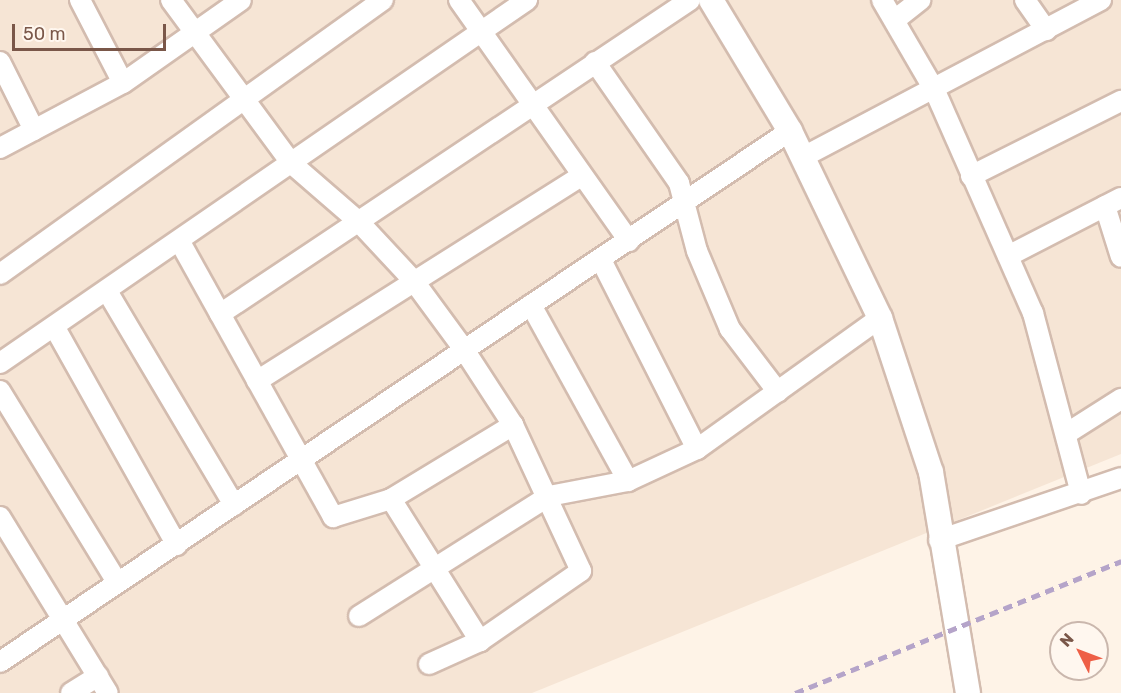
<!DOCTYPE html>
<style>
body{margin:0}
#map{position:relative;width:1121px;height:693px;overflow:hidden;background:#fef3e7;font-family:Rubik,sans-serif}
div>[style]{position:absolute}
.residential>*{inset:0;background:#f6e5d5}
.roads{filter:drop-shadow(2px 0 #d3bcaf) drop-shadow(-2px 0 #d3bcaf) drop-shadow(0 2px #d3bcaf) drop-shadow(0 -2px #d3bcaf)}
.minor>*{height:20px;margin:-10px;padding:0 10px;transform-origin:10px;border-radius:10px;background:#fff}
.tertiary>*{height:24px;margin:-12px;padding:0 12px;transform-origin:12px;border-radius:12px;background:#fff}
.rail>*{height:4.5px;margin-top:-2.25px;transform-origin:0;background:repeating-linear-gradient(90deg,#b5a4c9 0 9px,transparent 0 15px)}
span{translate:-50% -50%;white-space:nowrap;text-align:center;line-height:1.15;-webkit-text-stroke:5px #fff7ef;paint-order:stroke}
.north{position:absolute;left:1049px;top:621px;width:60px;height:60px;box-sizing:border-box;background:#fff7ef;border:2px solid #cab7ad;border-radius:50%;rotate:312deg;font-size:16px;font-weight:700;line-height:24px;text-align:center;color:#7a5749}
.north::after{content:'';display:block;margin:auto;width:21px;height:27px;background:#ee5f46;clip-path:polygon(50% 0,100% 100%,50% 72%,0 100%)}
.scale{position:absolute;left:12px;top:24px;width:154px;height:27px;box-sizing:border-box;border:3px solid #7a5749;border-top:0;padding-left:8px;font-size:18px;line-height:21px;white-space:nowrap;color:#7a5749;-webkit-text-stroke:4px #fff7ef;paint-order:stroke}
</style>
<div id="map">
<div class="residential">
<div style="clip-path:polygon(0 0,1121px 0,1121px 454px,532px 693px,0 693px)"></div>
</div>
<div class="roads">
<div class="minor">
<div style="left:80px;top:0;width:93px;rotate:62.6deg"></div>
<div style="left:171px;top:0;width:202px;rotate:53.6deg"></div>
<div style="left:291px;top:163px;width:89px;rotate:40.9deg"></div>
<div style="left:358px;top:221px;width:81px;rotate:47deg"></div>
<div style="left:413px;top:280px;width:84px;rotate:53.7deg"></div>
<div style="left:463px;top:348px;width:92px;rotate:57deg"></div>
<div style="left:513px;top:425px;width:161px;rotate:65deg"></div>
<div style="left:581px;top:571px;width:123px;rotate:145.3deg"></div>
<div style="left:480px;top:641px;width:56px;rotate:155.7deg"></div>
<div style="left:459px;top:0;width:295px;rotate:54.8deg"></div>
<div style="left:882px;top:0;width:105px;rotate:59.8deg"></div>
<div style="left:935px;top:91px;width:243px;rotate:66.2deg"></div>
<div style="left:1033px;top:313px;width:187px;rotate:75.1deg"></div>
<div style="left:1025px;top:0;width:37px;rotate:55deg"></div>
<div style="left:896px;top:19px;width:31px;rotate:-38deg"></div>
<div style="left:0;top:62px;width:76px;rotate:63.4deg"></div>
<div style="left:595px;top:62px;width:147px;rotate:55.2deg"></div>
<div style="left:679px;top:183px;width:70px;rotate:75.2deg"></div>
<div style="left:697px;top:251px;width:85px;rotate:67.1deg"></div>
<div style="left:730px;top:329px;width:79px;rotate:52.7deg"></div>
<div style="left:0;top:148px;width:139px;rotate:-27.9deg"></div>
<div style="left:123px;top:83px;width:144px;rotate:-35.1deg"></div>
<div style="left:803px;top:157px;width:337px;rotate:-27.8deg"></div>
<div style="left:971px;top:176px;width:168px;rotate:-26.6deg"></div>
<div style="left:1105px;top:206px;width:53px;rotate:72.6deg"></div>
<div style="left:180px;top:242px;width:315px;rotate:60.9deg"></div>
<div style="left:333px;top:517px;width:61px;rotate:-17.2deg"></div>
<div style="left:391px;top:499px;width:143px;rotate:-31.2deg"></div>
<div style="left:1008px;top:256px;width:127px;rotate:-27.2deg"></div>
<div style="left:601px;top:260px;width:212px;rotate:63.1deg"></div>
<div style="left:0;top:274px;width:471px;rotate:-35.6deg"></div>
<div style="left:107px;top:291px;width:249px;rotate:59.3deg"></div>
<div style="left:531px;top:305px;width:201px;rotate:61.1deg"></div>
<div style="left:220px;top:314px;width:565px;rotate:-33.75deg"></div>
<div style="left:55px;top:328px;width:249px;rotate:60.7deg"></div>
<div style="left:0;top:363px;width:640px;rotate:-34.56deg"></div>
<div style="left:257px;top:381px;width:382px;rotate:-32.3deg"></div>
<div style="left:0;top:391px;width:224px;rotate:58.5deg"></div>
<div style="left:1069px;top:432px;width:62px;rotate:-32.4deg"></div>
<div style="left:391px;top:499px;width:168px;rotate:57.9deg"></div>
<div style="left:0;top:517px;width:206px;rotate:58.5deg"></div>
<div style="left:939px;top:540px;width:192px;rotate:-18.8deg"></div>
<div style="left:359px;top:616px;width:225px;rotate:-32.3deg"></div>
<div style="left:549px;top:496px;width:80px;rotate:-10.8deg"></div>
<div style="left:628px;top:481px;width:76px;rotate:-24.9deg"></div>
<div style="left:697px;top:449px;width:225px;rotate:-35.6deg"></div>
<div style="left:0;top:662px;width:952px;rotate:-33.91deg"></div>
<div style="left:71px;top:693px;width:32px;rotate:-32deg"></div>
</div>
<div class="tertiary">
<div style="left:711px;top:0;width:153px;rotate:58.9deg"></div>
<div style="left:790px;top:131px;width:208px;rotate:64.3deg"></div>
<div style="left:880px;top:318px;width:162px;rotate:71.7deg"></div>
<div style="left:931px;top:472px;width:224px;rotate:80.5deg"></div>
</div>
</div>
<div class="rail">
<div style="left:795px;top:693px;width:352px;rotate:-22deg"></div>
</div>
<div class="north">N</div>
<div class="scale">50 m</div>
</div>
